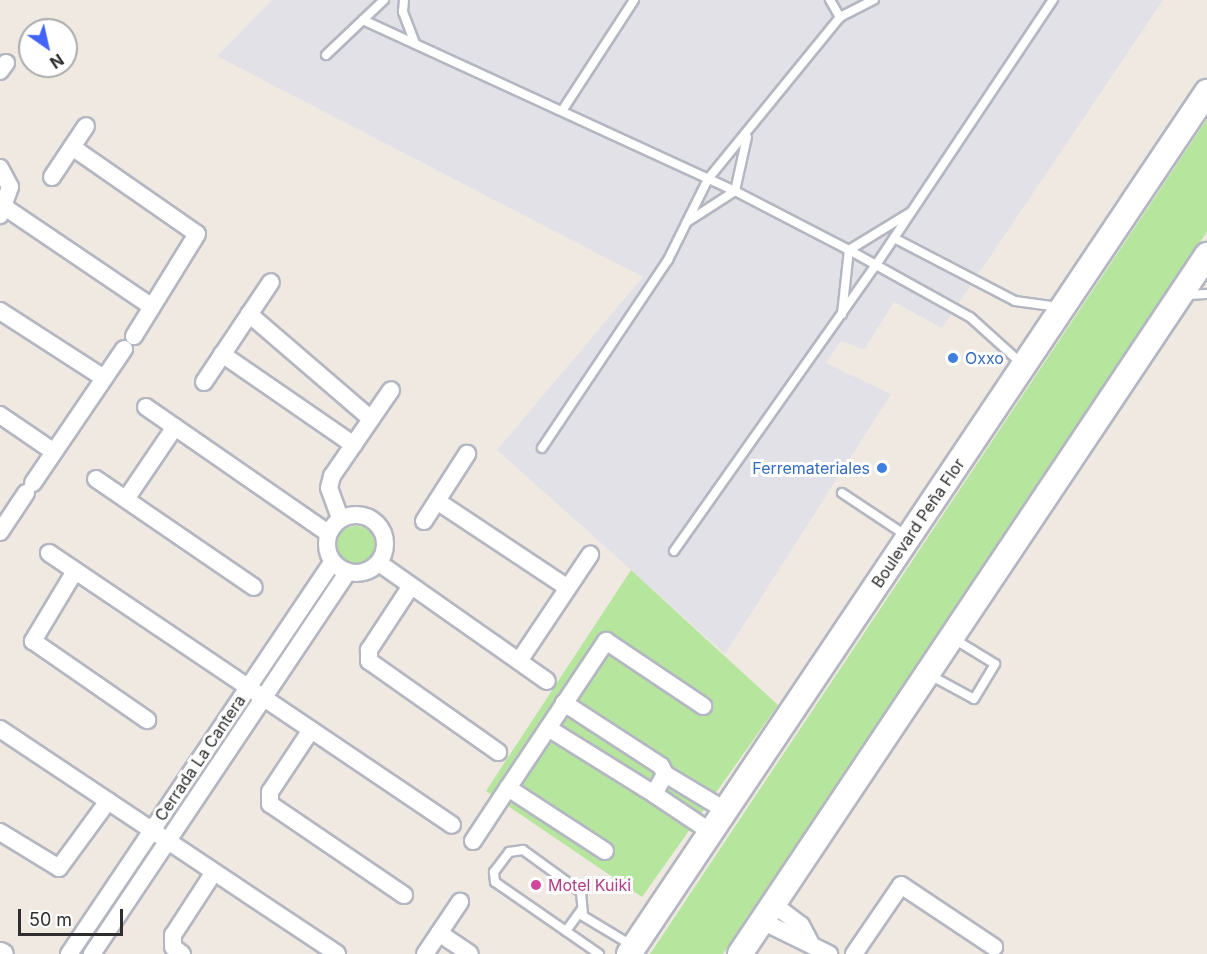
<!DOCTYPE html>
<meta charset="utf-8">
<style>
body{margin:0}
#map{position:relative;width:1207px;height:954px;overflow:hidden;background:#efe9e1;font-family:Inter,sans-serif}
div>[style]{position:absolute}
.industrial>*{inset:0;background:#e3e1e8}
.green>*{inset:0;background:#b6e59e}
.round{border-radius:50%}
.roads{filter:drop-shadow(2px 0 #b4b7c1) drop-shadow(-2px 0 #b4b7c1) drop-shadow(0 2px #b4b7c1) drop-shadow(0 -2px #b4b7c1)}
.service>*{height:8px;margin:-4px;padding:0 4px;transform-origin:4px;border-radius:4px;background:#fff}
.minor>*{height:16px;margin:-8px;padding:0 8px;transform-origin:8px;border-radius:8px;background:#fff}
.minor>.ring{margin:-8px;padding:0;box-sizing:content-box;background:none;border:16px solid #fff;border-radius:50%}
.tertiary>*{height:21px;margin:-10.5px;padding:0 10.5px;transform-origin:10.5px;border-radius:10.5px;background:#fff}
.secondary>*{height:24px;margin:-12px;padding:0 12px;transform-origin:12px;border-radius:12px;background:#fff}
.dots>*{width:16px;height:16px;translate:-50% -50%;box-sizing:border-box;border:3px solid #fff;border-radius:50%}
span{translate:-50% -50%;white-space:nowrap;text-align:center;line-height:1.15;-webkit-text-stroke:6px #fff;paint-order:stroke}
.shop-label{font-size:16px;color:#366cbe}
.left{translate:0 -50%;text-align:left}
.right{translate:-100% -50%;text-align:right}
.street-label{font-size:16px;color:#2e2e2e}
.hotel-label{font-size:16px;color:#b23c85}
.north{position:absolute;left:18px;top:18px;width:60px;height:60px;box-sizing:border-box;background:#fff;border:2px solid #ababab;border-radius:50%;rotate:146deg;font-size:16px;font-weight:700;line-height:24px;text-align:center;color:#2e2e2e}
.north::after{content:'';display:block;margin:auto;width:21px;height:27px;background:#4264fb;clip-path:polygon(50% 0,100% 100%,50% 72%,0 100%)}
.scale{position:absolute;left:18px;top:909px;width:105px;height:27px;box-sizing:border-box;border:3px solid #2e2e2e;border-top:0;padding-left:8px;font-size:18px;line-height:21px;white-space:nowrap;color:#2e2e2e;-webkit-text-stroke:4px #fff;paint-order:stroke}
</style>
<div id="map">
<div class="industrial">
<div style="clip-path:polygon(272px 0,1163px 0,942px 328px,894px 302px,864px 350px,841px 341px,826px 363px,891px 394px,725px 654px,497px 450px,643px 277px,217px 56px)"></div>
</div>
<div class="green">
<div style="clip-path:polygon(1207px 119px,1207px 232px,723px 954px,650px 954px)"></div>
<div class="round" style="left:337px;top:526px;width:38px;height:38px"></div>
<div style="clip-path:polygon(631px 570px,778px 705px,642px 897px,486px 791px)"></div>
</div>
<div class="roads">
<div class="service">
<div style="left:404px;top:0;width:12px;rotate:95deg"></div>
<div style="left:403px;top:12px;width:34px;rotate:69deg"></div>
<div style="left:830px;top:0;width:20px;rotate:60deg"></div>
<div style="left:363px;top:20px;width:409px;rotate:24.7deg"></div>
<div style="left:735px;top:191px;width:128px;rotate:27.4deg"></div>
<div style="left:849px;top:250px;width:138px;rotate:29deg"></div>
<div style="left:970px;top:317px;width:69px;rotate:42deg"></div>
<div style="left:326px;top:55px;width:80px;rotate:-43.5deg"></div>
<div style="left:562px;top:111px;width:132px;rotate:-57deg"></div>
<div style="left:687px;top:222px;width:57px;rotate:-32.9deg"></div>
<div style="left:735px;top:191px;width:55px;rotate:-77.5deg"></div>
<div style="left:894px;top:238px;width:136px;rotate:27.5deg"></div>
<div style="left:1015px;top:301px;width:44px;rotate:7.8deg"></div>
<div style="left:1186px;top:295px;width:21px;rotate:-3deg"></div>
<div style="left:842px;top:314px;width:64px;rotate:-83.8deg"></div>
<div style="left:849px;top:250px;width:73px;rotate:-31.5deg"></div>
<div style="left:542px;top:448px;width:226px;rotate:-56.2deg"></div>
<div style="left:668px;top:260px;width:90px;rotate:-63.7deg"></div>
<div style="left:708px;top:179px;width:209px;rotate:-50.8deg"></div>
<div style="left:840px;top:17px;width:38px;rotate:-27deg"></div>
<div style="left:842px;top:493px;width:78px;rotate:33.5deg"></div>
<div style="left:674px;top:551px;width:350px;rotate:-54.8deg"></div>
<div style="left:876px;top:265px;width:319px;rotate:-56.3deg"></div>
<div style="left:928px;top:674px;width:52px;rotate:28.5deg"></div>
<div style="left:974px;top:699px;width:41px;rotate:-59deg"></div>
<div style="left:995px;top:664px;width:48px;rotate:-148.6deg"></div>
<div style="left:566px;top:931px;width:26px;rotate:-54deg"></div>
<div style="left:599px;top:954px;width:126px;rotate:-145.3deg"></div>
<div style="left:495px;top:882px;width:10px;rotate:-96deg"></div>
<div style="left:494px;top:872px;width:25px;rotate:-53deg"></div>
<div style="left:509px;top:852px;width:14px;rotate:-8deg"></div>
<div style="left:523px;top:850px;width:72px;rotate:35.9deg"></div>
<div style="left:581px;top:892px;width:24px;rotate:85deg"></div>
<div style="left:583px;top:916px;width:56px;rotate:31.1deg"></div>
</div>
<div class="minor">
<div style="left:0;top:71px;width:10px;rotate:-53deg"></div>
<div style="left:72px;top:147px;width:152px;rotate:34.8deg"></div>
<div style="left:197px;top:234px;width:120px;rotate:121.7deg"></div>
<div style="left:0;top:168px;width:21px;rotate:62deg"></div>
<div style="left:10px;top:187px;width:30px;rotate:110deg"></div>
<div style="left:52px;top:177px;width:61px;rotate:-56.3deg"></div>
<div style="left:6px;top:208px;width:176px;rotate:34.1deg"></div>
<div style="left:0;top:311px;width:124px;rotate:32.8deg"></div>
<div style="left:249px;top:314px;width:161px;rotate:40.7deg"></div>
<div style="left:222px;top:354px;width:160px;rotate:34.6deg"></div>
<div style="left:204px;top:382px;width:120px;rotate:-56.2deg"></div>
<div style="left:146px;top:407px;width:221px;rotate:34.7deg"></div>
<div style="left:0;top:415px;width:65px;rotate:34.4deg"></div>
<div style="left:96px;top:479px;width:191px;rotate:34.4deg"></div>
<div style="left:33px;top:483px;width:162px;rotate:-55.8deg"></div>
<div style="left:126px;top:499px;width:87px;rotate:-55.8deg"></div>
<div style="left:437px;top:501px;width:157px;rotate:33.6deg"></div>
<div class="ring" style="left:327px;top:515px;width:42px;height:42px"></div>
<div style="left:340px;top:518px;width:32px;rotate:-110deg"></div>
<div style="left:329px;top:488px;width:12px;rotate:-76deg"></div>
<div style="left:332px;top:476px;width:104px;rotate:-55.5deg"></div>
<div style="left:424px;top:521px;width:80px;rotate:-57.3deg"></div>
<div style="left:0;top:532px;width:47px;rotate:-56.3deg"></div>
<div style="left:49px;top:553px;width:486px;rotate:34deg"></div>
<div style="left:379px;top:563px;width:205px;rotate:35.1deg"></div>
<div style="left:75px;top:571px;width:82px;rotate:121deg"></div>
<div style="left:33px;top:641px;width:139px;rotate:34.7deg"></div>
<div style="left:411px;top:586px;width:77px;rotate:123.3deg"></div>
<div style="left:369px;top:650px;width:11px;rotate:90deg"></div>
<div style="left:369px;top:661px;width:158px;rotate:35.2deg"></div>
<div style="left:519px;top:661px;width:128px;rotate:-56.2deg"></div>
<div style="left:548px;top:728px;width:125px;rotate:31.9deg"></div>
<div style="left:654px;top:794px;width:23px;rotate:-61deg"></div>
<div style="left:665px;top:774px;width:9px;rotate:-117deg"></div>
<div style="left:661px;top:766px;width:116px;rotate:-147deg"></div>
<div style="left:0;top:729px;width:405px;rotate:33.7deg"></div>
<div style="left:311px;top:730px;width:74px;rotate:123.5deg"></div>
<div style="left:270px;top:792px;width:12px;rotate:90deg"></div>
<div style="left:270px;top:804px;width:162px;rotate:34.2deg"></div>
<div style="left:665px;top:774px;width:70px;rotate:31deg"></div>
<div style="left:654px;top:794px;width:69px;rotate:33.7deg"></div>
<div style="left:0;top:832px;width:69px;rotate:31.4deg"></div>
<div style="left:59px;top:868px;width:83px;rotate:-53.8deg"></div>
<div style="left:473px;top:841px;width:64px;rotate:-56.6deg"></div>
<div style="left:605px;top:851px;width:116px;rotate:-147deg"></div>
<div style="left:508px;top:788px;width:177px;rotate:-56.3deg"></div>
<div style="left:606px;top:641px;width:117px;rotate:33.8deg"></div>
<div style="left:773px;top:904px;width:35px;rotate:37deg"></div>
<div style="left:801px;top:925px;width:19px;rotate:62deg"></div>
<div style="left:762px;top:921px;width:75px;rotate:26.2deg"></div>
<div style="left:439px;top:933px;width:37px;rotate:34deg"></div>
<div style="left:69px;top:954px;width:472px;rotate:-56.1deg"></div>
<div style="left:92px;top:954px;width:460px;rotate:-56.2deg"></div>
<div style="left:182px;top:954px;width:11px;rotate:-142deg"></div>
<div style="left:173px;top:947px;width:12px;rotate:-90deg"></div>
<div style="left:173px;top:935px;width:75px;rotate:-56.9deg"></div>
<div style="left:425px;top:954px;width:63px;rotate:-56.1deg"></div>
<div style="left:854px;top:954px;width:83px;rotate:-55.7deg"></div>
<div style="left:901px;top:885px;width:112px;rotate:33.7deg"></div>
</div>
<div class="tertiary">
<div style="left:0;top:953px;width:2px;rotate:27deg"></div>
</div>
<div class="secondary">
<div style="left:629px;top:954px;width:1038px;rotate:-56.16deg"></div>
<div style="left:740px;top:954px;width:841px;rotate:-56.25deg"></div>
</div>
</div>
<div class="dots">
<div style="left:953px;top:358px;background:#3f7fe0"></div>
<div style="left:882px;top:468px;background:#3f7fe0"></div>
<div style="left:536px;top:885px;background:#d1479c"></div>
</div>
<div class="shop-label">
<span class="left" style="left:965px;top:358px">Oxxo</span>
<span class="right" style="left:870px;top:468px">Ferremateriales</span>
</div>
<div class="street-label">
<span style="left:918px;top:523px;rotate:-56deg">Boulevard Peña Flor</span>
<span style="left:200px;top:758px;rotate:-56deg">Cerrada La Cantera</span>
</div>
<div class="hotel-label">
<span class="left" style="left:548px;top:885px">Motel Kuiki</span>
</div>
<div class="north">N</div>
<div class="scale">50 m</div>
</div>
